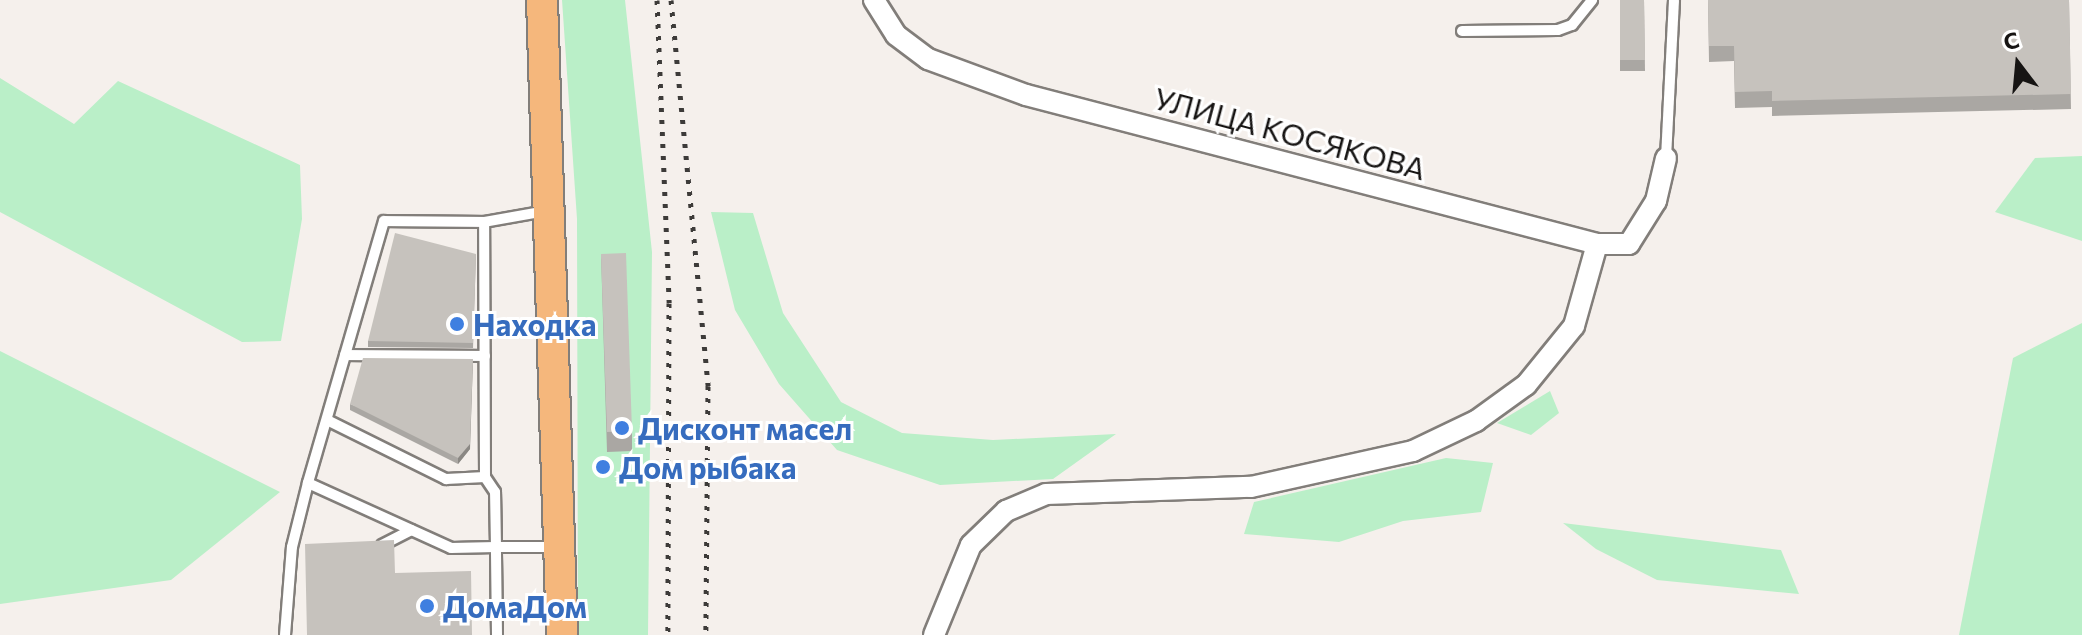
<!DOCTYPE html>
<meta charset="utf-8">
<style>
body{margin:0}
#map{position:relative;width:2082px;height:635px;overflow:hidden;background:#f5f0ec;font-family:Commissioner,sans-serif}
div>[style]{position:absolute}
.green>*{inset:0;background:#baefc8}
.roads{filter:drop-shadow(2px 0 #827e7a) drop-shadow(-2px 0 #827e7a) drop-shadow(0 2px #827e7a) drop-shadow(0 -2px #827e7a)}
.service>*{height:10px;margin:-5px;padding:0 5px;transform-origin:5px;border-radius:5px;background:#fff}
.minor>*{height:20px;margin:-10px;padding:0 10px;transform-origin:10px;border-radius:10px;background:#fff}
.primary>*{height:30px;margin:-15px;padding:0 15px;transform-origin:15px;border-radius:15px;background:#f5b77c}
.rail>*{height:5px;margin-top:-2.5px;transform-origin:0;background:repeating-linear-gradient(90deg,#3d3b39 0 4px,transparent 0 12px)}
.wall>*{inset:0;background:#aaa7a3}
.shaded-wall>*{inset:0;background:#8b8884}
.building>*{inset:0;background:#c6c2bd}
.dots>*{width:22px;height:22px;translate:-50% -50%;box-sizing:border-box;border:4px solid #fff;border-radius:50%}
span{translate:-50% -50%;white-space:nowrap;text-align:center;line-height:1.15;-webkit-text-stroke:6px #fff;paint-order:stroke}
.street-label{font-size:30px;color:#161413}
.shop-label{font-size:30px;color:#366cbe;font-weight:700}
.left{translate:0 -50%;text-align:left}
.north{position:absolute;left:1978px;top:24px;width:80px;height:80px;-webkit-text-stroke:6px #fff;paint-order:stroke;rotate:344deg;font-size:22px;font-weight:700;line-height:32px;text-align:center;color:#161413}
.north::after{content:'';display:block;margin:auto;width:28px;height:36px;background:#161413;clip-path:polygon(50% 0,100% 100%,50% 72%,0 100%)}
</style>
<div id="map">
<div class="green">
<div style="clip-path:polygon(562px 0,625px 0,652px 252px,648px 635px,578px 635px,577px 219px)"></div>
<div style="clip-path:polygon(0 78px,74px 124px,118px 81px,300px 165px,302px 219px,281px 341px,242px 342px,0 212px)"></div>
<div style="clip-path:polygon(2082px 156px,2082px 241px,1995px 212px,2035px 158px)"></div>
<div style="clip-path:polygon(711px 212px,753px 213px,783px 313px,841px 402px,902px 433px,993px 440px,1116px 434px,1053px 479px,940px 485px,837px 450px,779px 384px,735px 310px)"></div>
<div style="clip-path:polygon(2082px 323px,2082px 635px,1959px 635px,2013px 358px)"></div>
<div style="clip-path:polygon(0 351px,280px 492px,171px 580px,0 604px)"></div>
<div style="clip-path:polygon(1550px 391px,1559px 413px,1531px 435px,1497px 423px)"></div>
<div style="clip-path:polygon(1446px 458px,1493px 463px,1481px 512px,1403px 521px,1339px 542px,1244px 534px,1254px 502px)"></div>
<div style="clip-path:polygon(1563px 523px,1781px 550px,1799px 594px,1657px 580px,1596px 549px)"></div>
</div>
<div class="roads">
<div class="service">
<div style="left:1462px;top:31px;width:96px;rotate:-0.6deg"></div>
<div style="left:1558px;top:30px;width:15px;rotate:-20deg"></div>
<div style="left:1572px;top:25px;width:32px;rotate:-51deg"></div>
<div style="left:1666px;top:158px;width:158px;rotate:-87.1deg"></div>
<div style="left:484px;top:222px;width:100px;rotate:-179.4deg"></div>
<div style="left:384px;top:221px;width:273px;rotate:106.2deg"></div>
<div style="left:308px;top:483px;width:157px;rotate:24.4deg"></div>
<div style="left:451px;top:548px;width:45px;rotate:-1.3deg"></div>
<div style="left:496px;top:547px;width:55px;rotate:-91deg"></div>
<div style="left:495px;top:492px;width:18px;rotate:-124deg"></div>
<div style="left:485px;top:477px;width:255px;rotate:-90.2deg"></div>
<div style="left:484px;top:222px;width:63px;rotate:-10.1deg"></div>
<div style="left:345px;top:355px;width:140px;rotate:0.4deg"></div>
<div style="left:327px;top:420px;width:133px;rotate:26.4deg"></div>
<div style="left:446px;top:479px;width:39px;rotate:-3deg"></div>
<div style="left:382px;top:545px;width:33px;rotate:-27deg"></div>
<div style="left:285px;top:635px;width:88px;rotate:-85.5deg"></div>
<div style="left:292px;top:547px;width:66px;rotate:-76deg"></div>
<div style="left:497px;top:635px;width:88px;rotate:-90.7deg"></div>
<div style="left:496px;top:547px;width:62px"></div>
</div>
<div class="minor">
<div style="left:874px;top:0;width:41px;rotate:57.8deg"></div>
<div style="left:896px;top:35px;width:40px;rotate:37deg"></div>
<div style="left:928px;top:59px;width:104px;rotate:20.2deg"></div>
<div style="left:1026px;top:95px;width:590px;rotate:14.62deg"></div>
<div style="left:1597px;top:244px;width:32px"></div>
<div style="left:1629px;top:244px;width:51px;rotate:-57.9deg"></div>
<div style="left:1656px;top:201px;width:44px;rotate:-76.9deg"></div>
<div style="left:934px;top:635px;width:97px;rotate:-67.7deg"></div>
<div style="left:971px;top:545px;width:49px;rotate:-44.2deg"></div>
<div style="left:1006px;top:511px;width:43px;rotate:-23deg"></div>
<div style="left:1046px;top:494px;width:205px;rotate:-2deg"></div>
<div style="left:1251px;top:487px;width:166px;rotate:-12.5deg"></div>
<div style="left:1413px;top:451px;width:70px;rotate:-25.5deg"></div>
<div style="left:1476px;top:421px;width:62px;rotate:-35.8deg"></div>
<div style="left:1526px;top:385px;width:76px;rotate:-50.9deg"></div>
<div style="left:1574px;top:326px;width:85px;rotate:-74.3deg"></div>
</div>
<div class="primary">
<div style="left:542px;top:0;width:635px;rotate:88.2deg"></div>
</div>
</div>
<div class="rail">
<div style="left:657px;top:0;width:303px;rotate:87.7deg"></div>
<div style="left:669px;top:303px;width:332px;rotate:90.2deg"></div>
<div style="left:671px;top:0;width:388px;rotate:84.5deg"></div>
<div style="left:708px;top:386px;width:249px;rotate:90.5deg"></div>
</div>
<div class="wall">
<div style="clip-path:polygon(1620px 0,1644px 0,1645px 71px,1620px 71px)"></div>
<div style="clip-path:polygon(1708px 0,2069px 0,2071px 109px,1772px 116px,1772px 107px,1735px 108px,1734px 61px,1709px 62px)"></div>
<div style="clip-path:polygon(476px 254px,473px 348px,368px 347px,368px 341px)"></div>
<div style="clip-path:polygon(601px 254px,632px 431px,632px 451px,607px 452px)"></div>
<div style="clip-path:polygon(350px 404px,470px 449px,458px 464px,350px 410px)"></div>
</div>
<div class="shaded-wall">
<div style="clip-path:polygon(473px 359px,470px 449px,458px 464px,458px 458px)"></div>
</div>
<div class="building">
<div style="clip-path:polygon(1620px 0,1644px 0,1645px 60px,1620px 60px)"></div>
<div style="clip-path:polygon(1708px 0,2069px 0,2071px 94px,1772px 101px,1772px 91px,1735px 92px,1734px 46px,1709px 46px)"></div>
<div style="clip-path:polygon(395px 233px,476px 254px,473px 343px,368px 341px)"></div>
<div style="clip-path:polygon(626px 253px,632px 431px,607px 432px,601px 254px)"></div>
<div style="clip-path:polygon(363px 358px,473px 359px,470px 444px,458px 458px,350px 404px)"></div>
<div style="clip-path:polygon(394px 540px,395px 573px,471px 571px,472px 635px,307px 635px,305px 544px)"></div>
</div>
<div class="dots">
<div style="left:457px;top:324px;background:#3f7fe0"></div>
<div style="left:622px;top:428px;background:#3f7fe0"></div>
<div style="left:603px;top:467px;background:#3f7fe0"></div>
<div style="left:427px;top:606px;background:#3f7fe0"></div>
</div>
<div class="street-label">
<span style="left:1290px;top:133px;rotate:15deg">УЛИЦА КОСЯКОВА</span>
</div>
<div class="shop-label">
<span class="left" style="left:473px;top:324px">Находка</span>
<span class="left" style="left:638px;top:428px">Дисконт масел</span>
<span class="left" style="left:619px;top:467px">Дом рыбака</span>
<span class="left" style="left:443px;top:606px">ДомаДом</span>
</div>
<div class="north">С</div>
</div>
